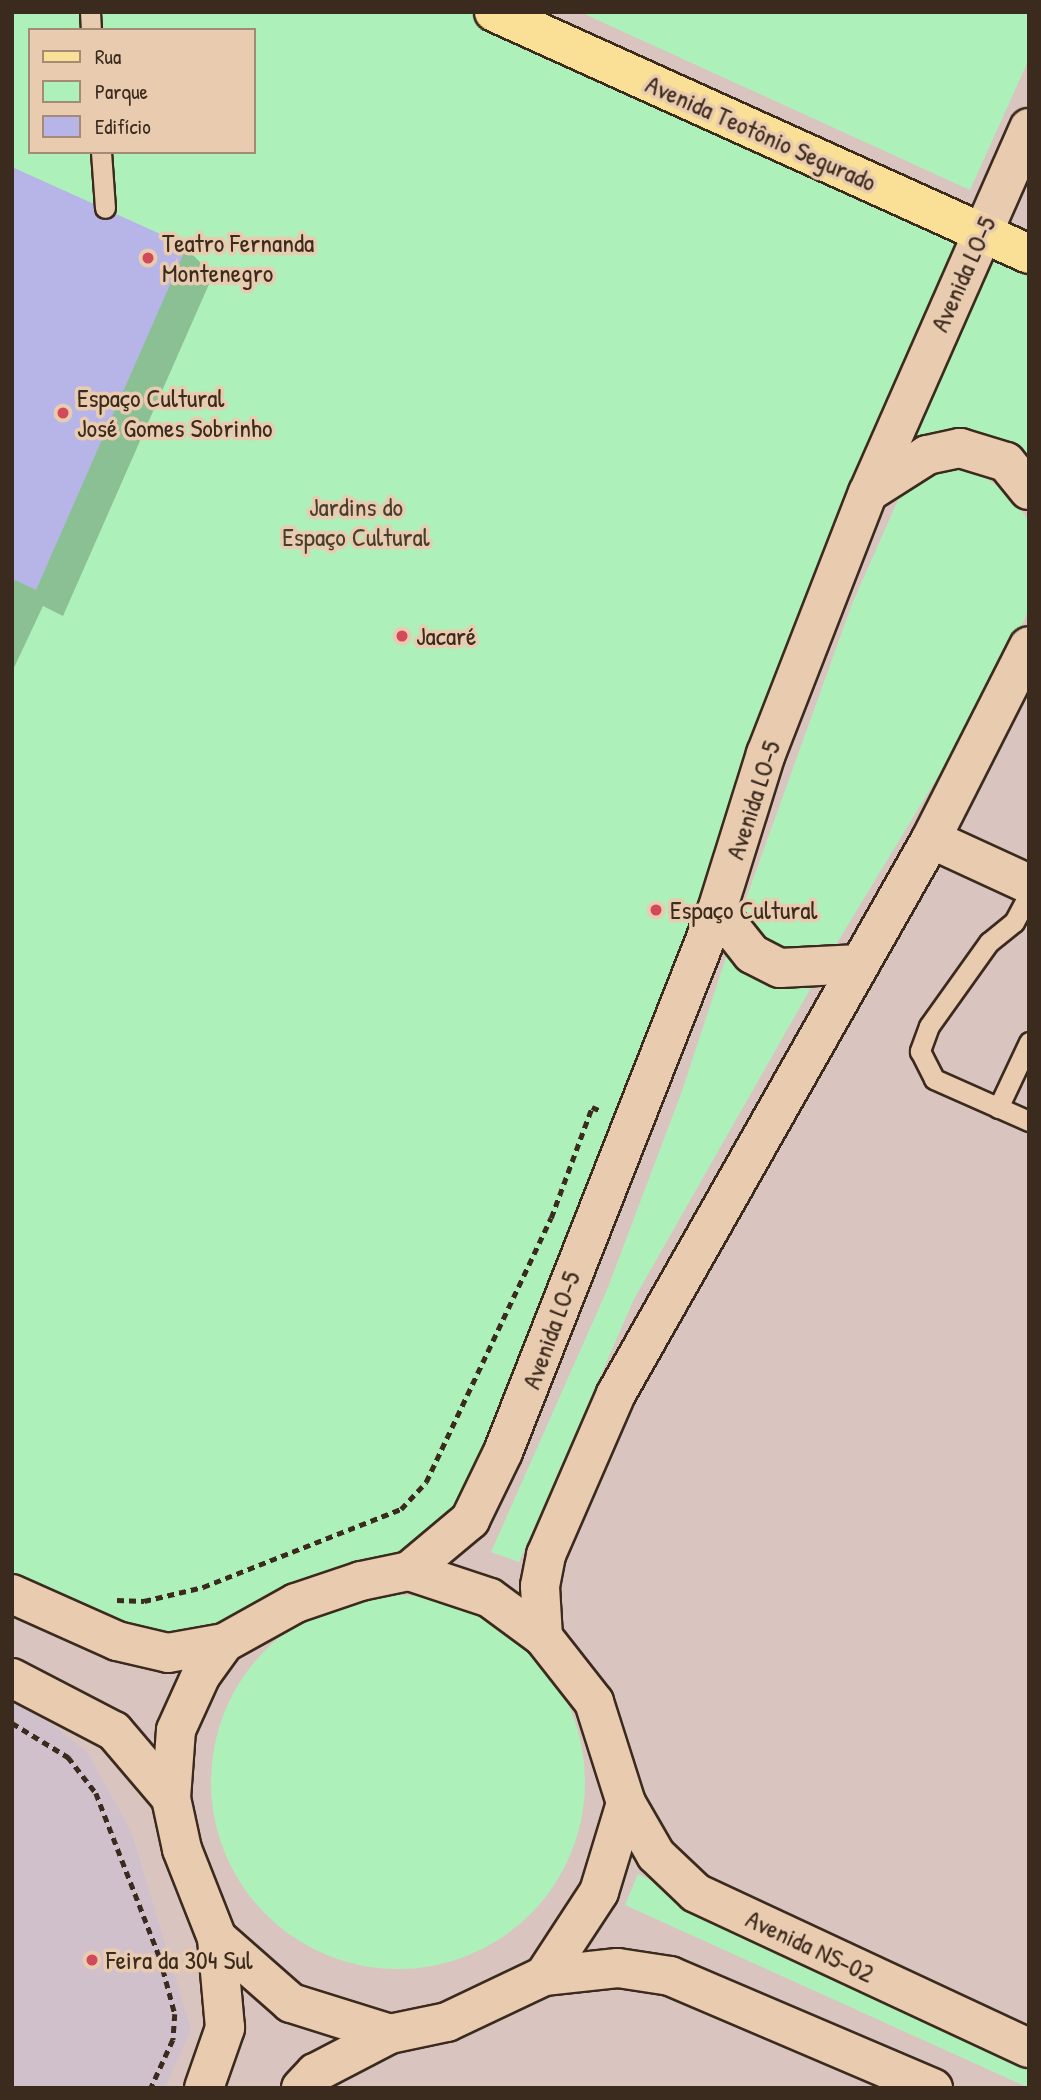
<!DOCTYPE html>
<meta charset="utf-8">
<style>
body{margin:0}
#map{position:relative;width:1041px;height:2100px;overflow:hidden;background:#dac4c0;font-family:"Patrick Hand",sans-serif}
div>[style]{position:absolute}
.built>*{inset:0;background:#d0c0cc}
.green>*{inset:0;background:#aef0b9}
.round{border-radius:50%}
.shadow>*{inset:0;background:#0003}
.building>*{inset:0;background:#b7b5e7}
.path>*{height:4.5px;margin-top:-2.25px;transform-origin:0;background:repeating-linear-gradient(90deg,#3b2a1e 0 7px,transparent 0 12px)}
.roads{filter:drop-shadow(2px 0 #3b2a1e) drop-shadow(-2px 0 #3b2a1e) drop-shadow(0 2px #3b2a1e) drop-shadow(0 -2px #3b2a1e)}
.lane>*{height:19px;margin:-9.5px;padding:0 9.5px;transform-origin:9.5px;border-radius:9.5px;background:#e9cbaf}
.street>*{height:38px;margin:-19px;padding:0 19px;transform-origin:19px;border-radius:19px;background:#e9cbaf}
.secondary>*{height:38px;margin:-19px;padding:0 19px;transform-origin:19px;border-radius:19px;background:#e9cbaf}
.primary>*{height:38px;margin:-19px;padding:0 19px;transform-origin:19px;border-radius:19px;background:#fadf96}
.dots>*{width:19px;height:19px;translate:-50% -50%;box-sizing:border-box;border:4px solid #e9cbaf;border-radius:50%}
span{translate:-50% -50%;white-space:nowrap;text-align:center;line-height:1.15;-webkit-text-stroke:7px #e9cbaf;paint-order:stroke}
.street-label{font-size:26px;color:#3b2a1e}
.poi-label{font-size:26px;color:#3b2a1e}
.left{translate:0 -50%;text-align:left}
.park-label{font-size:26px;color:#463e2e}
.frame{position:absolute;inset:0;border:14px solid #3b2a1e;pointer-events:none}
.legend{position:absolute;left:28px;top:28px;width:228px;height:126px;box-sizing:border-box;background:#e9cbaf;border:2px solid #a38b75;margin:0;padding:9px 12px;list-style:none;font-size:21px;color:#3b2a1e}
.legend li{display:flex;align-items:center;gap:14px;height:35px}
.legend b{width:35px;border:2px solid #a38b75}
</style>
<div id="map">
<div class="built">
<div style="clip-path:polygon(12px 1703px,41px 1716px,87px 1752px,131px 1831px,191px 2029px,165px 2088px,12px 2088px)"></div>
</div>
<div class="green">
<div style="clip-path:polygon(evenodd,12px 12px,473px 12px,971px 236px,464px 1515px,404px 1561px,170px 1643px,12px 1587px,12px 12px,30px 30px,254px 30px,254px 152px,30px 152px,30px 30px)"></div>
<div style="clip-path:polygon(580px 12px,1029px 12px,1029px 59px,970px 190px)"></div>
<div style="clip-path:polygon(987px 247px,1029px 264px,1029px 475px,1009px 451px,877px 481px)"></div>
<div style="clip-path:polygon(913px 466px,952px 467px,982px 475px,1009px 495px,1029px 521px,1029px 609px,1001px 672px,831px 953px,779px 948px,758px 934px,742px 910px,852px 604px)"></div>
<div style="clip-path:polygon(731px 942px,816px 979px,634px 1299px,519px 1562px,491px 1552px,607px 1290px,682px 1091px)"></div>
<div class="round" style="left:211px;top:1595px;width:374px;height:374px"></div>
<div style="clip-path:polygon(638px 1874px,1029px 2059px,1029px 2088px,625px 1905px)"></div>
</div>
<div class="shadow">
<div style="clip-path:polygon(12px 169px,186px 248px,213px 275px,63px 616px,43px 606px,12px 672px)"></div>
</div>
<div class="building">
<div style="clip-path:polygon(12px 167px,187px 246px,36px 590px,15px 580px,12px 587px)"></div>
</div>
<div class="path">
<div style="left:117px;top:1600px;width:27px;rotate:2deg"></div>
<div style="left:144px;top:1601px;width:61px;rotate:-13.3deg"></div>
<div style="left:203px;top:1587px;width:213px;rotate:-21.5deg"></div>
<div style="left:401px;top:1509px;width:37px;rotate:-47deg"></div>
<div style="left:426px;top:1482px;width:292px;rotate:-64.7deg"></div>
<div style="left:551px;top:1218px;width:118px;rotate:-69.7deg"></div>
<div style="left:592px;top:1107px;width:10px;rotate:24deg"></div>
<div style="left:12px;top:1723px;width:66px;rotate:31.3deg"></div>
<div style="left:68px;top:1757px;width:46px;rotate:52.1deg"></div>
<div style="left:96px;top:1793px;width:177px;rotate:68.8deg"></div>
<div style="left:160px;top:1958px;width:58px;rotate:75deg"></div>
<div style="left:175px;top:2014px;width:26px;rotate:94deg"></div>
<div style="left:173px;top:2040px;width:53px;rotate:114.6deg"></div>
</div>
<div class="roads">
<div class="lane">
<div style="left:90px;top:12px;width:18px;rotate:87deg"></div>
<div style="left:101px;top:152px;width:56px;rotate:85.9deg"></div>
<div style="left:1029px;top:894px;width:32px;rotate:118deg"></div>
<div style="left:1014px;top:922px;width:32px;rotate:141deg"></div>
<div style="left:989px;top:942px;width:103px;rotate:125.5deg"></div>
<div style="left:929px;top:1026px;width:27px;rotate:110deg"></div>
<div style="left:920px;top:1051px;width:31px;rotate:63deg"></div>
<div style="left:934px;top:1079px;width:104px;rotate:23.9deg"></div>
<div style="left:998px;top:1108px;width:73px;rotate:-64.8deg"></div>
</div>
<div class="street">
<div style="left:931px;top:839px;width:108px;rotate:24.7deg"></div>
</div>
<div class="secondary">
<div style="left:869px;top:492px;width:69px;rotate:-32.5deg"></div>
<div style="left:927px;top:455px;width:34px;rotate:-12deg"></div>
<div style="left:960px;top:448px;width:48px;rotate:16.9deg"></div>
<div style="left:1006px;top:462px;width:36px;rotate:51deg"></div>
<div style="left:717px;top:910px;width:56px;rotate:51.5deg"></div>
<div style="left:752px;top:954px;width:31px;rotate:27deg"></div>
<div style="left:780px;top:968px;width:79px;rotate:-2.9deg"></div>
<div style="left:409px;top:1571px;width:80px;rotate:-39.9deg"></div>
<div style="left:470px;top:1520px;width:76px;rotate:-64.1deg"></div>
<div style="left:503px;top:1452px;width:583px;rotate:-68.45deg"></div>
<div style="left:717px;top:910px;width:164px;rotate:-72.6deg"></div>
<div style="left:766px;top:754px;width:280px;rotate:-68.7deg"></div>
<div style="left:868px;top:493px;width:399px;rotate:-66.2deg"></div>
<div style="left:409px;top:1571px;width:85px;rotate:18.4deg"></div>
<div style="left:490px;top:1598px;width:66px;rotate:36.3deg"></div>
<div style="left:543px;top:1637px;width:83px;rotate:51.9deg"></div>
<div style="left:594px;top:1702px;width:106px;rotate:72.4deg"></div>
<div style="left:626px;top:1803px;width:93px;rotate:106.9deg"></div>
<div style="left:599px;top:1892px;width:100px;rotate:123.2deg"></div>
<div style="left:544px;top:1976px;width:107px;rotate:154.6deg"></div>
<div style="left:447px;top:2022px;width:58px;rotate:168.1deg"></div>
<div style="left:390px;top:2034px;width:104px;rotate:-162.6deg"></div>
<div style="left:291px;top:2003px;width:98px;rotate:-138.7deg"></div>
<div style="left:217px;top:1938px;width:96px;rotate:-111.5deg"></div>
<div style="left:182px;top:1849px;width:52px;rotate:-102.2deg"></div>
<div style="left:171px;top:1798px;width:68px;rotate:-85.8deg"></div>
<div style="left:176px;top:1730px;width:60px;rotate:-65.6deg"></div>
<div style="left:201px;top:1675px;width:39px;rotate:-54deg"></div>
<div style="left:224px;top:1643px;width:82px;rotate:-29.1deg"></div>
<div style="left:296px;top:1603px;width:69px;rotate:-18.7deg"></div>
<div style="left:361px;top:1581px;width:49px;rotate:-11.8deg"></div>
<div style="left:12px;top:1594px;width:115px;rotate:24.1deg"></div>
<div style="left:117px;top:1641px;width:52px;rotate:13.2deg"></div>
<div style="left:168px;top:1653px;width:57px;rotate:-10.1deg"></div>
<div style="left:543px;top:1637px;width:51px;rotate:-93.4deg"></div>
<div style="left:540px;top:1586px;width:32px;rotate:-79deg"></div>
<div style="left:546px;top:1555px;width:176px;rotate:-66.5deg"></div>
<div style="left:616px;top:1394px;width:638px;rotate:-60.42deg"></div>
<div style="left:931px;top:839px;width:216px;rotate:-63.1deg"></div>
<div style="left:12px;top:1678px;width:115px;rotate:27.5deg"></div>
<div style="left:114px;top:1731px;width:88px;rotate:49.6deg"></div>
<div style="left:626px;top:1803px;width:60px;rotate:60deg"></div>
<div style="left:656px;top:1855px;width:55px;rotate:43.5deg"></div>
<div style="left:696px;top:1893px;width:367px;rotate:25deg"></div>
<div style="left:544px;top:1976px;width:74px;rotate:-6.2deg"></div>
<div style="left:618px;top:1968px;width:53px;rotate:8.7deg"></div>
<div style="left:670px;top:1976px;width:286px;rotate:23.1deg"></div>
<div style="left:204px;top:2088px;width:64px;rotate:-70.7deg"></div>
<div style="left:225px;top:2028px;width:90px;rotate:-95.1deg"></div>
<div style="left:301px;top:2088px;width:21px;rotate:-47deg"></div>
<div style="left:315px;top:2073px;width:85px;rotate:-27.5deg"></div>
</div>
<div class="primary">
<div style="left:494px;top:12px;width:587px;rotate:24.34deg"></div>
</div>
</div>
<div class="dots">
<div style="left:148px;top:258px;background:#d1495b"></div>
<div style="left:63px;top:413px;background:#d1495b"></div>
<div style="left:402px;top:636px;background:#d1495b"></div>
<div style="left:656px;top:910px;background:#d1495b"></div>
<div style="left:92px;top:1960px;background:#d1495b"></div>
</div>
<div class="street-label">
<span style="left:761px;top:133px;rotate:24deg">Avenida Teotônio Segurado</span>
<span style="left:963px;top:274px;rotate:-66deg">Avenida LO-5</span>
<span style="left:753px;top:800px;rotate:-72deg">Avenida LO-5</span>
<span style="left:551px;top:1330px;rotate:-70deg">Avenida LO-5</span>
<span style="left:810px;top:1946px;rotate:25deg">Avenida NS-02</span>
</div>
<div class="poi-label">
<span class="left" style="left:162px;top:258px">Teatro Fernanda<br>Montenegro</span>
<span class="left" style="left:77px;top:413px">Espaço Cultural<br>José Gomes Sobrinho</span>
<span class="left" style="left:416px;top:636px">Jacaré</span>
<span class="left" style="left:670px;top:910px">Espaço Cultural</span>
<span class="left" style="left:106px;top:1960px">Feira da 304 Sul</span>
</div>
<div class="park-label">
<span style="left:356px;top:522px">Jardins do<br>Espaço Cultural</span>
</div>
<div class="frame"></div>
<ul class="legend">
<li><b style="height:9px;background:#fadf96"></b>Rua</li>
<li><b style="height:19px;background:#aef0b9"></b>Parque</li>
<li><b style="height:19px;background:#b7b5e7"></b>Edifício</li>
</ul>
</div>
